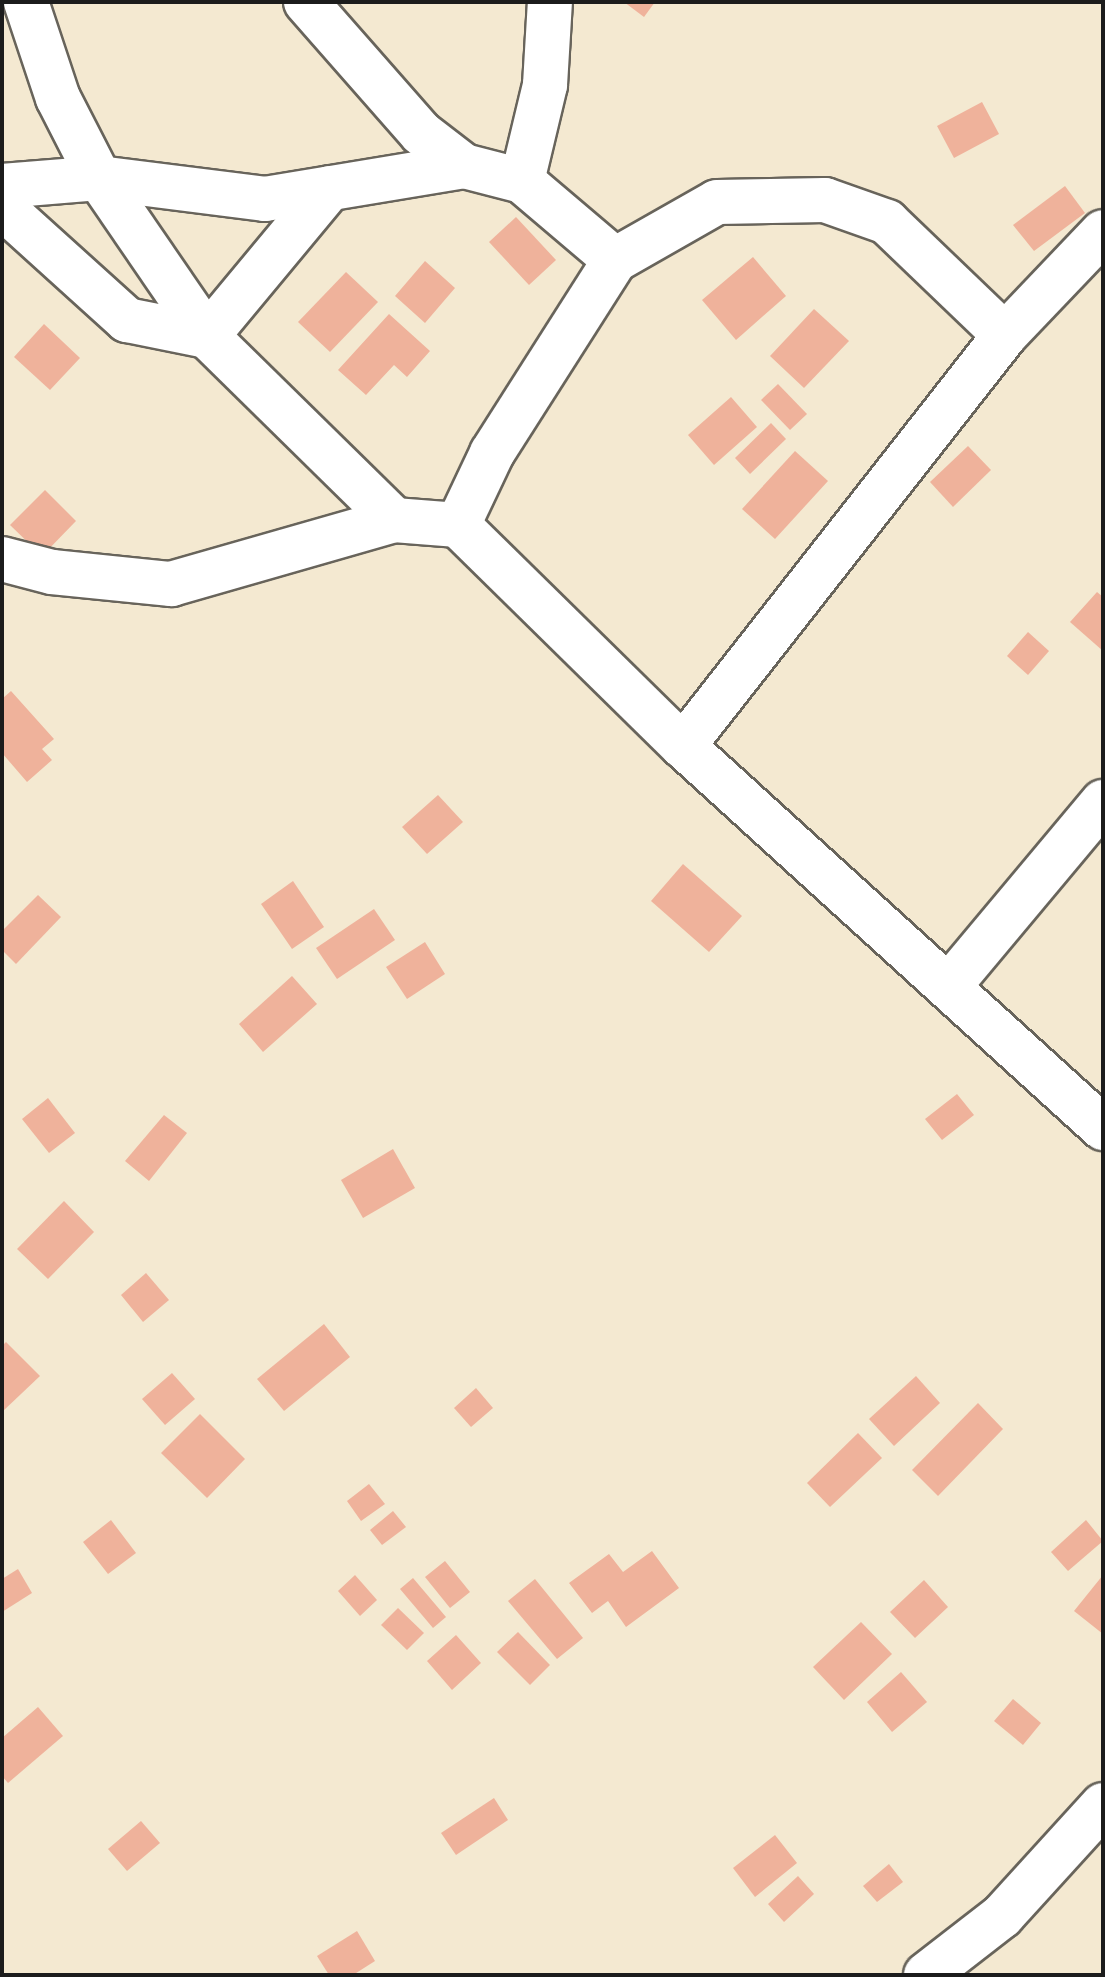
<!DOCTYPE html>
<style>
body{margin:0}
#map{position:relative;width:1105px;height:1977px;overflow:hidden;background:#f4e9d1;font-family:"IM FELL DW Pica",serif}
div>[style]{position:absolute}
.building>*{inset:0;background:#efb29b}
.roads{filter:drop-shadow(2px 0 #68645b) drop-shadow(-2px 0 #68645b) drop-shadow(0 2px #68645b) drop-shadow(0 -2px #68645b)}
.street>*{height:44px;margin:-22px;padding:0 22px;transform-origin:22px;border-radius:22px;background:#fff}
.secondary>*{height:44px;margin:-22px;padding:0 22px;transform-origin:22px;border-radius:22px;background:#fff}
span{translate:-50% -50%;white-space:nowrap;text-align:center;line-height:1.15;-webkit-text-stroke:8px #fdfcf7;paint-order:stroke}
.frame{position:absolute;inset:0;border:4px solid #1c1c1c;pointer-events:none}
</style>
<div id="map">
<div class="building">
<div style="clip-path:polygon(624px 2px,655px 2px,644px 17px)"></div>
<div style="clip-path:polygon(982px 102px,999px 134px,954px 158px,937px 126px)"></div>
<div style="clip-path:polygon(1065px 186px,1085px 213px,1034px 251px,1013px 225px)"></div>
<div style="clip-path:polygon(516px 217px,556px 260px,529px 285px,489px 242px)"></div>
<div style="clip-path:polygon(753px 257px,786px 296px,736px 340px,702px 300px)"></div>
<div style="clip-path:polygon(425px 261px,455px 288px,425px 323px,395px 296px)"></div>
<div style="clip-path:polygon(346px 272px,378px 302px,330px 352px,298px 322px)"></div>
<div style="clip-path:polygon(814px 309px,849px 341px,804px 388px,770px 356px)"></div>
<div style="clip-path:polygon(389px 314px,430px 351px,407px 377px,394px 365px,366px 395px,338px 370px)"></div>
<div style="clip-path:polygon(44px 324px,80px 358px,50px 390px,14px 357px)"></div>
<div style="clip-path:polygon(778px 384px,807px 414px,790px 430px,761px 400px)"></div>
<div style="clip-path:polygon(731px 397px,757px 427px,714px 465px,688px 435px)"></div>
<div style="clip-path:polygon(771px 423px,786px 439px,750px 474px,735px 458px)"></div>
<div style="clip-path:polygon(968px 446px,991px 470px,953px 507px,930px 482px)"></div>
<div style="clip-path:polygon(795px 451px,828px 481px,775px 539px,742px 509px)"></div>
<div style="clip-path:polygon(45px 490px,76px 521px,42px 556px,10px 525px)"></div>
<div style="clip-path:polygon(1097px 592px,1103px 597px,1103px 651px,1070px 622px)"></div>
<div style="clip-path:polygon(1028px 632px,1049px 651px,1028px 675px,1007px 656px)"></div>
<div style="clip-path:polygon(11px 691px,54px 739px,42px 749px,52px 760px,27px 782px,2px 753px,2px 699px)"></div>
<div style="clip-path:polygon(438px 795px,463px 822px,427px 854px,402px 827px)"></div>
<div style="clip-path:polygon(683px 864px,742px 916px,709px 952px,651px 901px)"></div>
<div style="clip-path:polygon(293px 881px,324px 927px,292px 949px,261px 904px)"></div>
<div style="clip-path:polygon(38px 895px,61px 917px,16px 964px,2px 950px,2px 931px)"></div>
<div style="clip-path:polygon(374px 909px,395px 940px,337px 979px,316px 948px)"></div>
<div style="clip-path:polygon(425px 942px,445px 974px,407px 999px,386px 967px)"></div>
<div style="clip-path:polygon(292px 976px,317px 1004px,263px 1052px,239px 1024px)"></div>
<div style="clip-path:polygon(957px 1094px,974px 1115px,942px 1140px,925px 1119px)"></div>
<div style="clip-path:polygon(48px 1098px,75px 1133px,49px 1153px,22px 1119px)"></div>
<div style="clip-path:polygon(164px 1115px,187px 1133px,149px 1181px,125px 1161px)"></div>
<div style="clip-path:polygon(393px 1149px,415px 1188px,363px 1218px,341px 1180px)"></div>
<div style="clip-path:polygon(64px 1201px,94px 1232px,48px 1279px,17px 1249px)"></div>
<div style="clip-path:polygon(146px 1273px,169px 1300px,143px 1322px,121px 1295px)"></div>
<div style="clip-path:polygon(324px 1324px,350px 1357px,284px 1411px,257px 1379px)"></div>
<div style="clip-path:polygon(6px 1342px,40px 1376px,2px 1412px,2px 1346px)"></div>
<div style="clip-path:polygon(172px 1373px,195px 1399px,165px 1425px,142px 1399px)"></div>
<div style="clip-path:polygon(916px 1376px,940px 1403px,894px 1446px,869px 1419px)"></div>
<div style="clip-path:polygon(476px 1388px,493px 1408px,471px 1427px,454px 1408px)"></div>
<div style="clip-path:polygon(978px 1403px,1003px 1429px,938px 1496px,912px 1470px)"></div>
<div style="clip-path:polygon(200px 1414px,245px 1459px,207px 1498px,161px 1453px)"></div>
<div style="clip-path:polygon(858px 1433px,882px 1458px,830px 1507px,807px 1483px)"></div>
<div style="clip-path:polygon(369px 1484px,385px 1504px,361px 1521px,347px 1501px)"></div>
<div style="clip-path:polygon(393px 1511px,406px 1527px,382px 1545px,370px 1530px)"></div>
<div style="clip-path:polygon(111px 1520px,136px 1553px,108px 1574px,83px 1542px)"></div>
<div style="clip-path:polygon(1086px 1520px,1103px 1541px,1068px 1571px,1051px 1552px)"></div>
<div style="clip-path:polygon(652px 1551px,679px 1588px,626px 1627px,608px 1601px,592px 1613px,569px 1583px,609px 1554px,623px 1572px)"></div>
<div style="clip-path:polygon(445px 1561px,470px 1592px,450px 1608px,425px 1577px)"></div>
<div style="clip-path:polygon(18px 1569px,32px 1593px,2px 1612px,2px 1579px)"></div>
<div style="clip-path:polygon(355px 1575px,377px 1600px,360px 1616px,338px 1591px)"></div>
<div style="clip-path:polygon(1103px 1575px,1103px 1634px,1074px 1611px)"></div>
<div style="clip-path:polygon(413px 1578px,446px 1617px,433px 1628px,400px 1589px)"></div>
<div style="clip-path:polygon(535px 1579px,583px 1638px,557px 1659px,508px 1601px)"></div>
<div style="clip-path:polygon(924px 1580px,948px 1607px,915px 1638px,890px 1612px)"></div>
<div style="clip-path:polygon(398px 1608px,424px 1633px,407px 1650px,381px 1625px)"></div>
<div style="clip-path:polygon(861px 1622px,892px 1654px,844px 1700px,813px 1667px)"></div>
<div style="clip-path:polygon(518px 1632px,550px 1665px,530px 1685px,497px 1652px)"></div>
<div style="clip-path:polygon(456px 1635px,481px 1663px,452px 1690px,427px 1661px)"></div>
<div style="clip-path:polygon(901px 1672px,927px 1702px,892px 1732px,867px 1702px)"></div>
<div style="clip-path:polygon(1013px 1699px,1041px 1723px,1023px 1745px,994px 1721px)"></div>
<div style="clip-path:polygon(38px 1707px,63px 1736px,8px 1783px,2px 1776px,2px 1738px)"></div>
<div style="clip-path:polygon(494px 1798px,508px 1820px,456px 1855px,441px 1833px)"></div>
<div style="clip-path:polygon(141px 1821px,160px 1843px,127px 1871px,108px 1849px)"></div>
<div style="clip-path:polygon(775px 1835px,797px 1863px,755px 1897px,733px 1868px)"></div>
<div style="clip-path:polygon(889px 1864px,903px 1882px,877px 1902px,863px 1886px)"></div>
<div style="clip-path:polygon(798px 1876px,814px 1894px,784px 1922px,768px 1904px)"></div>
<div style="clip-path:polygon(357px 1931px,375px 1961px,353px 1975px,329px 1975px,317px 1956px)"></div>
</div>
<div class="roads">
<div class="street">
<div style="left:26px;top:2px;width:101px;rotate:71.6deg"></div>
<div style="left:58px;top:98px;width:90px;rotate:62.9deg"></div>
<div style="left:99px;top:178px;width:191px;rotate:55.6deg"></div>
<div style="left:207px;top:336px;width:262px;rotate:44.5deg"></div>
<div style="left:306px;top:2px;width:174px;rotate:48.7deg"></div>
<div style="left:421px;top:133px;width:54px;rotate:37.5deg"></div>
<div style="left:464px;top:166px;width:60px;rotate:14.5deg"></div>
<div style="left:522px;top:181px;width:122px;rotate:40.3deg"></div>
<div style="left:522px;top:181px;width:99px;rotate:-76.5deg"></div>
<div style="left:545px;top:85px;width:83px;rotate:-86.6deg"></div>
<div style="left:2px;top:186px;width:97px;rotate:-4.7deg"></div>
<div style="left:99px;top:178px;width:167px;rotate:7.2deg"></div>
<div style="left:265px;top:199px;width:202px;rotate:-9.4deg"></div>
<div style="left:2px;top:207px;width:169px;rotate:42.1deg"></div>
<div style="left:127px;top:320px;width:82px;rotate:11.3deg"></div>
<div style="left:207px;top:336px;width:192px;rotate:-50.3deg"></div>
<div style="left:458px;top:525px;width:80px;rotate:-64.7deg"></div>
<div style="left:492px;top:453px;width:229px;rotate:-57.5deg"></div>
<div style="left:615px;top:260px;width:117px;rotate:-29.6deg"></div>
<div style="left:717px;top:202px;width:108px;rotate:-1.1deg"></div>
<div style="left:825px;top:200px;width:66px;rotate:19.5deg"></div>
<div style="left:887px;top:222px;width:163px;rotate:43.8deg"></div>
<div style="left:2px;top:559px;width:52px;rotate:14.6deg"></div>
<div style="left:52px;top:572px;width:120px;rotate:5.8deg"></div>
<div style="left:171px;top:584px;width:232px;rotate:-16deg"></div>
<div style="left:394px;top:520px;width:64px;rotate:4.5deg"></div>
<div style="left:458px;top:525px;width:315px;rotate:44.5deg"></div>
<div style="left:683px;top:746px;width:568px;rotate:42.29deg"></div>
<div style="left:683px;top:746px;width:522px;rotate:-51.92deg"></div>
<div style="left:1005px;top:335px;width:142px;rotate:-46.4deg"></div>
<div style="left:949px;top:986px;width:240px;rotate:-50.1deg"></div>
</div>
<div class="secondary">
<div style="left:926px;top:1975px;width:96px;rotate:-37.8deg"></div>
<div style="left:1002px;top:1916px;width:150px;rotate:-47.7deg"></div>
</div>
</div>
<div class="frame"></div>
</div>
